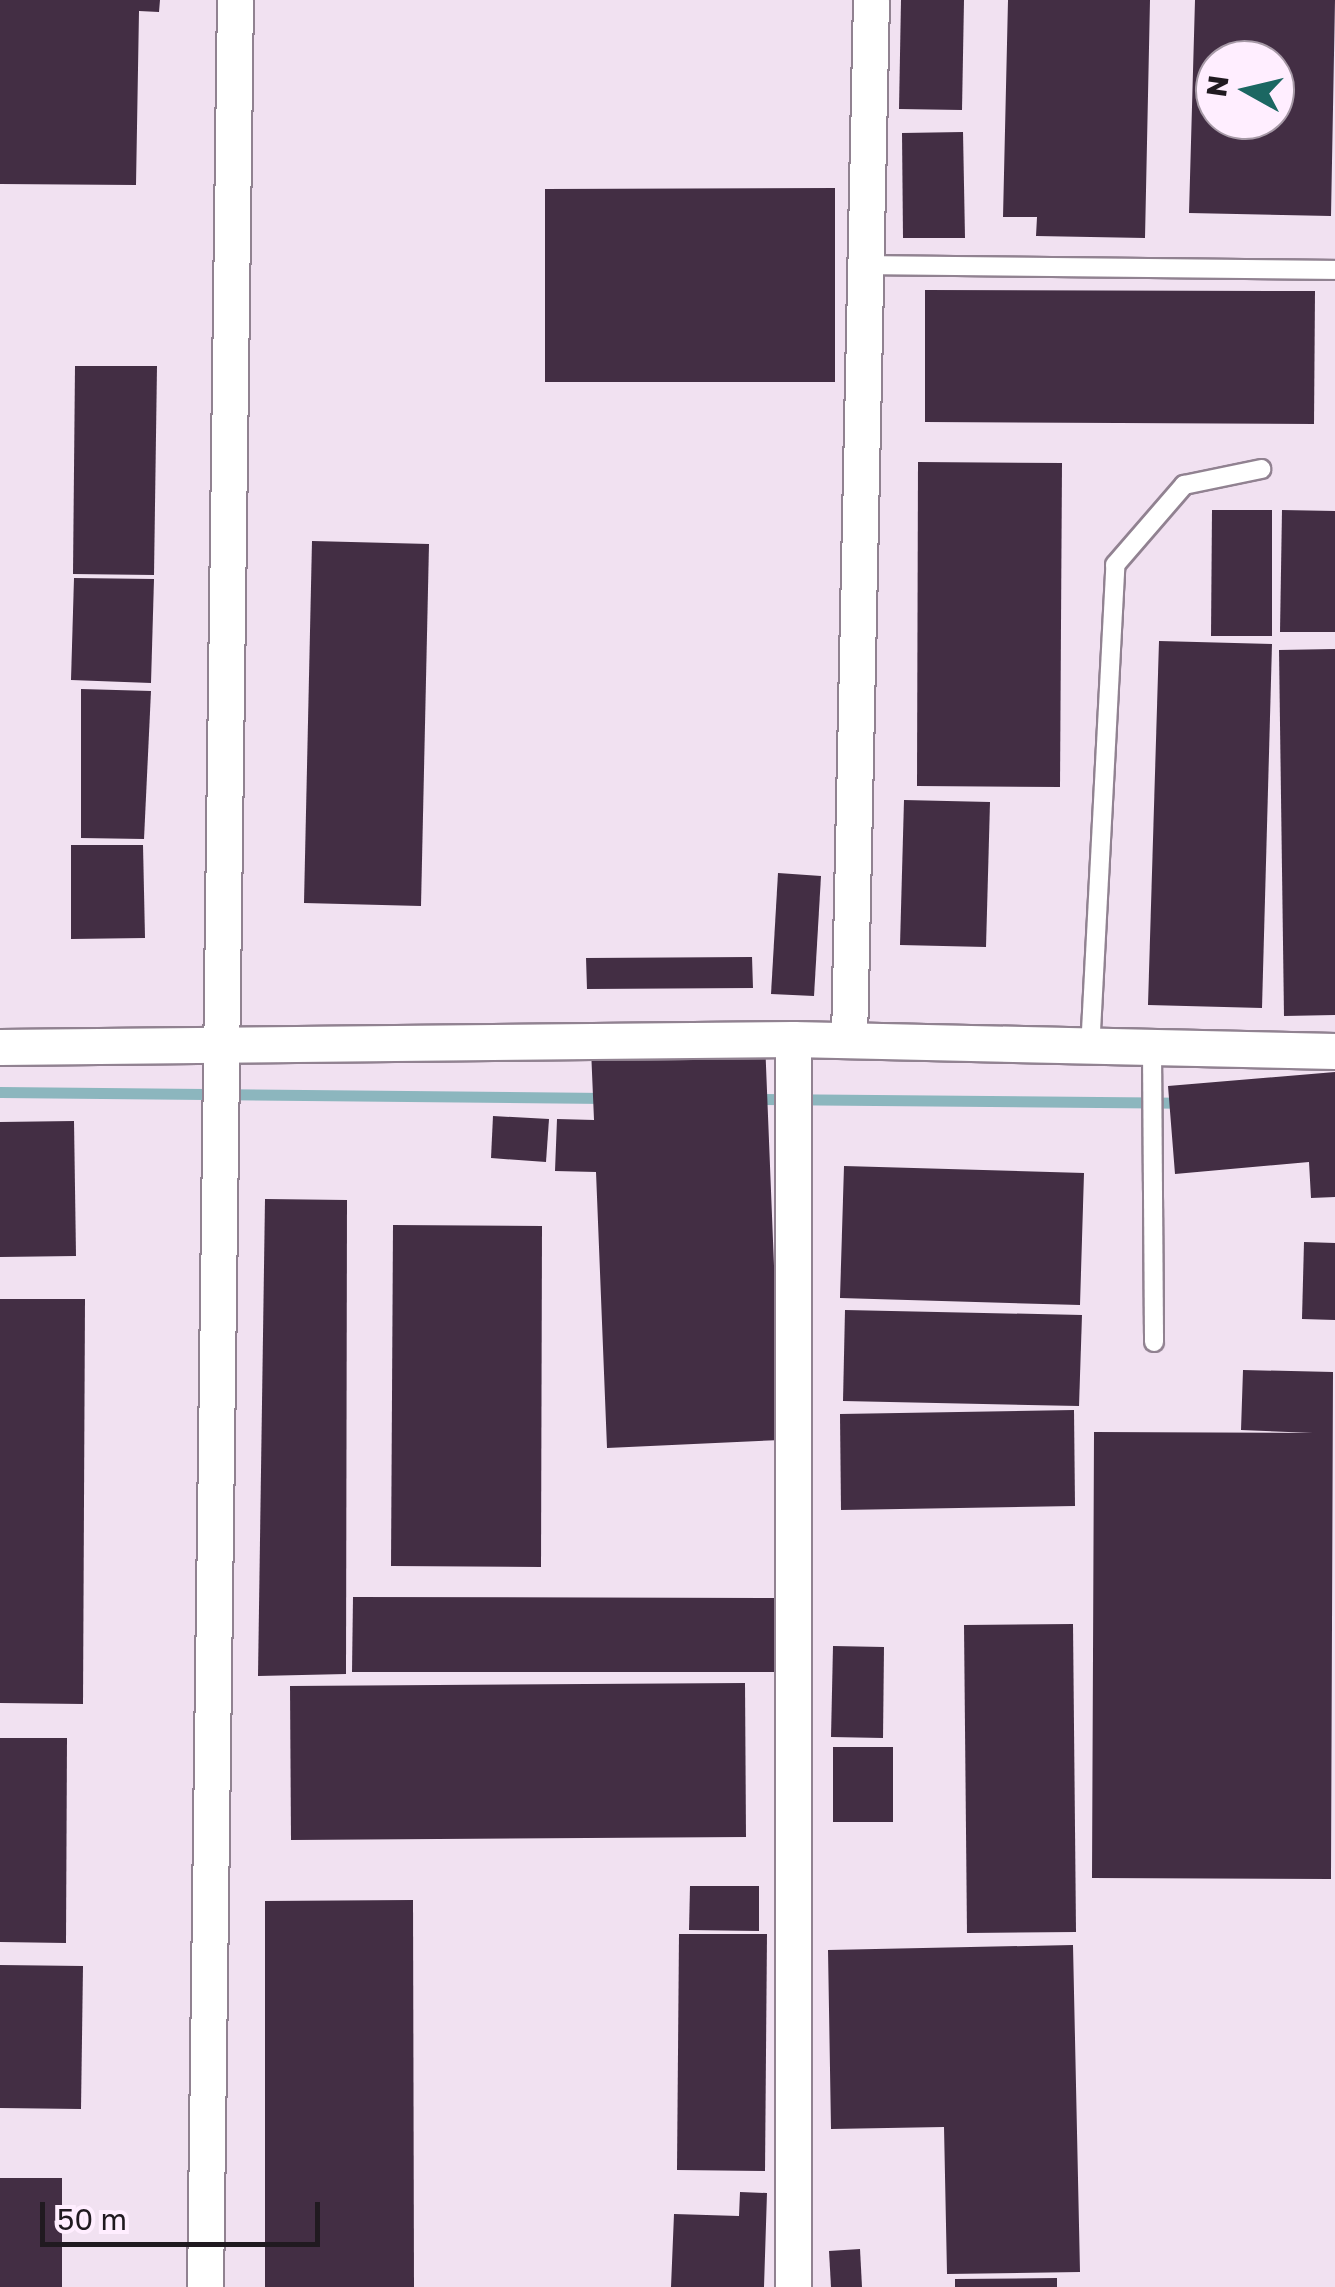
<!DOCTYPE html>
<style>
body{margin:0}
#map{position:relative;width:1335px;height:2287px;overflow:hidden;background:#f1e1f1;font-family:"Golos Text",sans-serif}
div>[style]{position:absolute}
.stream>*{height:11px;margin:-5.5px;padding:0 5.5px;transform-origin:5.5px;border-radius:5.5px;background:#8cb6be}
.building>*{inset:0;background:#432e44}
.roads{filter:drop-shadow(2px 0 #918291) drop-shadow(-2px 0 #918291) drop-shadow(0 2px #918291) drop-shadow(0 -2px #918291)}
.lane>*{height:18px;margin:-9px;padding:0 9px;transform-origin:9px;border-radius:9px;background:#fff}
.street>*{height:35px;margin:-17.5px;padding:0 17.5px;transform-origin:17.5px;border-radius:17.5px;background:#fff}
span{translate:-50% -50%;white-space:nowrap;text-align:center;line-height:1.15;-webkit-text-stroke:10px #fef;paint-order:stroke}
.north{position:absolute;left:1195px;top:40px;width:100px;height:100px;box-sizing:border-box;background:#fef;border:2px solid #a699a6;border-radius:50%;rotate:278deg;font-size:28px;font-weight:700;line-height:40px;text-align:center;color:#201a20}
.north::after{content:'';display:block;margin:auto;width:35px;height:45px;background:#1b6762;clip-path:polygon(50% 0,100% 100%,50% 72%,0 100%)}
.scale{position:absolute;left:40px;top:2202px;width:280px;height:45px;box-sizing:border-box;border:5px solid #201a20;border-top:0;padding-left:12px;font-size:30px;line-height:35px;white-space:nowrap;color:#201a20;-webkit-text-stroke:8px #fef;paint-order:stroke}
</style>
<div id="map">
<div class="stream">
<div style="left:0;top:1092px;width:606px;rotate:0.57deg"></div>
<div style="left:754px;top:1099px;width:427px;rotate:0.5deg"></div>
</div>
<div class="building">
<div style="clip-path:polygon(0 0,160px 0,159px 12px,139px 11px,136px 185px,0 184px)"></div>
<div style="clip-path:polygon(901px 0,964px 0,962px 110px,899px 109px)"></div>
<div style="clip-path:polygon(1008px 0,1150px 0,1145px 238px,1036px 236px,1037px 217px,1003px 217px)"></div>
<div style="clip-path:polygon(evenodd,1195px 0,1335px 0,1331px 216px,1189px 213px,1195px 0,1215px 60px,1275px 60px,1275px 120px,1215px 120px,1215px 60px)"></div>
<div style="clip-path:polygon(963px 132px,965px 238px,903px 238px,902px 133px)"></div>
<div style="clip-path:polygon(835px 188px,835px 382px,545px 382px,545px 189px)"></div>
<div style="clip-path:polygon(925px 290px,1315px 291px,1314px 424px,925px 422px)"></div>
<div style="clip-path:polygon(75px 366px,157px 366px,154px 575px,73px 574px)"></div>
<div style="clip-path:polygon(918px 462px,1062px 463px,1060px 787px,917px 786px)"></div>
<div style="clip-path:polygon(1212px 510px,1272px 510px,1272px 636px,1211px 636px)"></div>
<div style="clip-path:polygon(1282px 510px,1335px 511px,1335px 632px,1280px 632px)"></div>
<div style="clip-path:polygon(312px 541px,429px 544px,421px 906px,304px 903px)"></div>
<div style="clip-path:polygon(74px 578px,154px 579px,151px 683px,71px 680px)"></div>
<div style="clip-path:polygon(1159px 641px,1272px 644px,1262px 1008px,1148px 1005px)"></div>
<div style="clip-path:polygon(1335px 649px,1335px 1015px,1284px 1016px,1279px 650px)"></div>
<div style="clip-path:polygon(81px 689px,151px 691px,144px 839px,81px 838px)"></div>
<div style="clip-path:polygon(904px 800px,990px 802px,986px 947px,900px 945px)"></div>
<div style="clip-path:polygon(71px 845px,143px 845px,145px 938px,71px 939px)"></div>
<div style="clip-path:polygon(778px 873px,821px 876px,814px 996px,771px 994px)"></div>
<div style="clip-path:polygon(752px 957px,753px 988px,587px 989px,586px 958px)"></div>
<div style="clip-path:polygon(765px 1041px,781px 1440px,607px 1448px,596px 1172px,555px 1171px,557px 1119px,594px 1120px,591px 1049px)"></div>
<div style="clip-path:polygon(1335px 1072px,1335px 1197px,1311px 1198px,1309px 1162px,1175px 1174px,1168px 1086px)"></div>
<div style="clip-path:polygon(493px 1116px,549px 1119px,546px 1162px,491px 1158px)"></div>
<div style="clip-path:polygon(74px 1121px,76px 1256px,0 1257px,0 1122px)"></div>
<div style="clip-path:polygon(844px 1166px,1084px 1173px,1080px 1305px,840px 1298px)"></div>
<div style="clip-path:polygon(265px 1199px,347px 1200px,346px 1674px,258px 1676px)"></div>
<div style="clip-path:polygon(393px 1225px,542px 1226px,541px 1567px,391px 1566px)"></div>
<div style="clip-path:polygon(1304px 1242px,1335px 1243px,1335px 1320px,1302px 1319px)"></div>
<div style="clip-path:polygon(0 1299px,85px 1299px,83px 1704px,0 1703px)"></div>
<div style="clip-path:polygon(845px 1310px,1082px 1315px,1079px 1406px,843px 1401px)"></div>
<div style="clip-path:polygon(1243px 1370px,1333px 1372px,1331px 1879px,1092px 1878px,1094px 1432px,1313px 1433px,1241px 1430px)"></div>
<div style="clip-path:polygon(1074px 1410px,1075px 1506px,841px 1510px,840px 1414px)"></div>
<div style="clip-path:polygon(353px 1597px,788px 1598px,788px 1672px,352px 1672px)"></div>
<div style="clip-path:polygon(1073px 1624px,1076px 1932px,967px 1933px,964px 1625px)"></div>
<div style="clip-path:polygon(833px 1646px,884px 1647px,883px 1738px,831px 1737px)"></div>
<div style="clip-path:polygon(745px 1683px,746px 1837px,291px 1840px,290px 1686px)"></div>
<div style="clip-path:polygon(0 1738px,67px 1738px,66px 1943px,0 1942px)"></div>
<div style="clip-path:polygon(833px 1747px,893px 1747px,893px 1822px,833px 1822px)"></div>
<div style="clip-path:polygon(690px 1886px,759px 1886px,759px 1931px,689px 1930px)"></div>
<div style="clip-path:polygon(413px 1900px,414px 2287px,265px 2287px,265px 1901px)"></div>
<div style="clip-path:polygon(679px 1934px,767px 1934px,765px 2171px,677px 2170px)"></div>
<div style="clip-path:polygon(1073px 1945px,1080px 2272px,947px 2274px,944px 2127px,831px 2129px,828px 1950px)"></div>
<div style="clip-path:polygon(0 1965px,83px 1966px,81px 2109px,0 2108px)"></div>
<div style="clip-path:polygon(0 2178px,62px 2178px,62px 2287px,0 2287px)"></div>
<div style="clip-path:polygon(740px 2192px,767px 2193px,764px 2287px,671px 2287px,674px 2214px,739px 2216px)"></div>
<div style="clip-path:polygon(860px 2249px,862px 2287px,831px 2287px,829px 2251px)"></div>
<div style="clip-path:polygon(1057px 2278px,1057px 2287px,955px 2287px,955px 2279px)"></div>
</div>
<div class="roads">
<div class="lane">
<div style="left:867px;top:265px;width:468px;rotate:0.6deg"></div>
<div style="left:1090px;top:1050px;width:486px;rotate:-87deg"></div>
<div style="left:1115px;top:565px;width:106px;rotate:-49.2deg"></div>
<div style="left:1184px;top:485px;width:79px;rotate:-11.7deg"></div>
<div style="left:1152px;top:1051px;width:291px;rotate:89.6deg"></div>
</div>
<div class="street">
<div style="left:793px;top:1039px;width:1248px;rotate:90deg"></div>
<div style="left:849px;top:1040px;width:1040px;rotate:-88.79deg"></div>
<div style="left:0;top:1047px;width:793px;rotate:-0.58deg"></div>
<div style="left:793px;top:1039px;width:542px;rotate:1.27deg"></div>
<div style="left:205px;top:2287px;width:2287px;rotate:-89.25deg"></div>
</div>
</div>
<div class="north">N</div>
<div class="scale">50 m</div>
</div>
